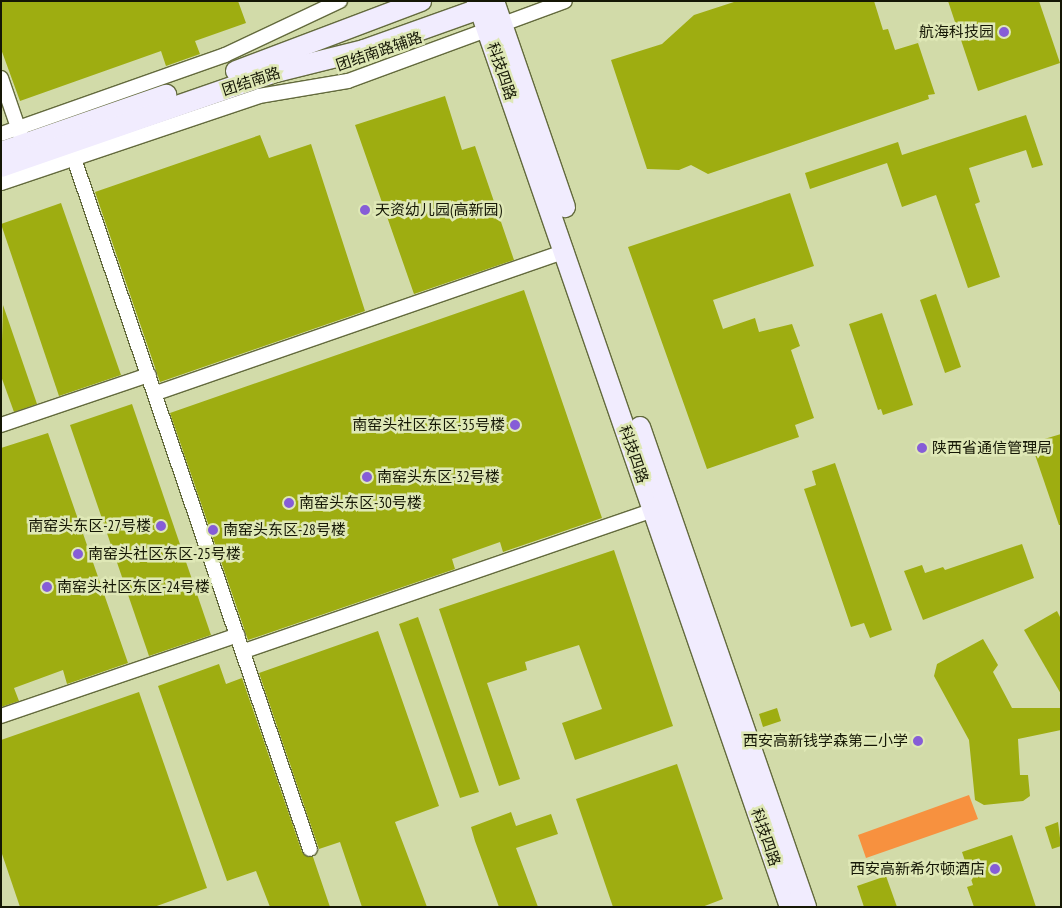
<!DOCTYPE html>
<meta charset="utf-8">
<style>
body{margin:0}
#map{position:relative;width:1062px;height:908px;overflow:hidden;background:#d2dba9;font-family:"PT Sans Narrow","Noto Sans SC",sans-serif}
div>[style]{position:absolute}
.green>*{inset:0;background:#f7913f}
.building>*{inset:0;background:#9ead11}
.roads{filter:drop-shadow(1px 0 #636a3d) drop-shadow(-1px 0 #636a3d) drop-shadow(0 1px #636a3d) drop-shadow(0 -1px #636a3d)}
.street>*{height:14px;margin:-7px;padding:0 7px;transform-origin:7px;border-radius:7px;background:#fff}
.secondary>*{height:20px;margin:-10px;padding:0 10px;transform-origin:10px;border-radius:10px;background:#f1ecfe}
.dots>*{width:14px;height:14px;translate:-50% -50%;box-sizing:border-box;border:2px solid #dfe8b6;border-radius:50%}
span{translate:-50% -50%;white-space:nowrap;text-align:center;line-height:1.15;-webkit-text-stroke:5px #dfe8b6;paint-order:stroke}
.poi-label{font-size:15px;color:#151705}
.right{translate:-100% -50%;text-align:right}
.left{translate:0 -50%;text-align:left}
.street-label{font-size:15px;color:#151705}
.frame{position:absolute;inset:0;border:2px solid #151705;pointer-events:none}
</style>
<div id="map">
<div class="green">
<div style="clip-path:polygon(969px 795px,978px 819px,866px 858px,858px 835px)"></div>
</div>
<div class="building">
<div style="clip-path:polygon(1px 1px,238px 1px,246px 23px,195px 41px,200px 54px,166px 66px,161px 51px,20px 101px,1px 49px)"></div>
<div style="clip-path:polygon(737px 1px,874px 1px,883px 30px,888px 29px,895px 50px,918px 43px,935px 94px,928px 95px,929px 99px,708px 174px,691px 165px,679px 170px,647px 169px,611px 60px,662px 44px,694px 15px)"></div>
<div style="clip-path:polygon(948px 1px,1039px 1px,1060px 63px,978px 91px)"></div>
<div style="clip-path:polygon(445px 96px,462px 150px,475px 146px,514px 260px,414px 294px,355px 125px)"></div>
<div style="clip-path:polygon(1026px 115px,1043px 165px,1032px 168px,1026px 150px,969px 168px,980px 202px,975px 204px,1000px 277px,968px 288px,936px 195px,902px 207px,887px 163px,810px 189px,805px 173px,898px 142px,902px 155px)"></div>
<div style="clip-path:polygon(260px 135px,269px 158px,311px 144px,365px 311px,160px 382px,95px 192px)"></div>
<div style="clip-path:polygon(790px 193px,814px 266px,713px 300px,723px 329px,755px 318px,759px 332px,792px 324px,800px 346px,791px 350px,814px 418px,795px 425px,799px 437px,707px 469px,628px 247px)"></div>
<div style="clip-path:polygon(61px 203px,121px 375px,59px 396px,1px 224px)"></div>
<div style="clip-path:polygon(524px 290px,602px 518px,503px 552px,500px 542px,452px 559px,455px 569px,248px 640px,170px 413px)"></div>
<div style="clip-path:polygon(936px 294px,961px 367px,945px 373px,920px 300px)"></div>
<div style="clip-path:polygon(3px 305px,37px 404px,14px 412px,1px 376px)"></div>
<div style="clip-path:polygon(882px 313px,913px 405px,883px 415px,881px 409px,878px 410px,849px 324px)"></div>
<div style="clip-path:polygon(132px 404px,211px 635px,149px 656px,70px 425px)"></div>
<div style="clip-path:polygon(48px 433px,128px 663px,67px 684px,63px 670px,14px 688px,19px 701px,1px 707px,1px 448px)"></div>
<div style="clip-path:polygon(1061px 434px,1061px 525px,1059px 525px,1031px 443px)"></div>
<div style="clip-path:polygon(835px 463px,892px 630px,870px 638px,864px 623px,851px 627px,804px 489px,816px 485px,812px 471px)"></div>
<div style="clip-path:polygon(1022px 544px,1034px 578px,923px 620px,904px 571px,922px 565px,925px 573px,943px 567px,945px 570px)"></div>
<div style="clip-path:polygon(614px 550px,673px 726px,575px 760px,562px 723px,602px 709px,579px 645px,525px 662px,527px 670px,487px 683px,520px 779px,499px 786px,439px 609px)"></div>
<div style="clip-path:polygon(1057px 611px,1061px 619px,1061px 694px,1024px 630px)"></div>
<div style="clip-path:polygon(418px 617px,479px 792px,460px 798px,399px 624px)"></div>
<div style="clip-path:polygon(378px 631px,439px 806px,395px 822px,427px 907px,362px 907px,340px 842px,319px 849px,259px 673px)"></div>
<div style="clip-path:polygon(983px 639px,998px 665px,993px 672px,1012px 708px,1061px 708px,1061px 730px,1018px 739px,1020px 775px,1028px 775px,1030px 796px,1023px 801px,984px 805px,975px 800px,969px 740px,934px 676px,937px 664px)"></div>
<div style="clip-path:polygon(219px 664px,226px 684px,242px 678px,302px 852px,313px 857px,330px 907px,270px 907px,256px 871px,227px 881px,158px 686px)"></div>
<div style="clip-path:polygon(139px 692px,207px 888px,154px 907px,20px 907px,1px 851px,1px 740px)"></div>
<div style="clip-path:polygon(777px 708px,781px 721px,763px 727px,759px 714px)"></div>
<div style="clip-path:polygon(677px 764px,723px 899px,702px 907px,613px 907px,576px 799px)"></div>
<div style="clip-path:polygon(511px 812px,516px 826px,551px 814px,558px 834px,516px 848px,538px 907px,499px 907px,475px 841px,471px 827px)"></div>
<div style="clip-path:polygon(1058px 822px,1061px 846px,1052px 849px,1045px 827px)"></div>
<div style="clip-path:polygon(1012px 835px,1036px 907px,974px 907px,967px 887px,973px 885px,962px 852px)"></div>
<div style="clip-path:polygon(886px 876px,897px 907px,864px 907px,857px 886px)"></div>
</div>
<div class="roads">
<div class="street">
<div style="left:1px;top:78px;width:61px;rotate:71deg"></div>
<div style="left:1px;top:134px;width:238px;rotate:-19.4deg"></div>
<div style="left:225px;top:55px;width:127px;rotate:-25.2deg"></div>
<div style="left:69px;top:144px;width:745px;rotate:71.13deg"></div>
<div style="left:1px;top:183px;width:272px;rotate:-18.6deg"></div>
<div style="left:259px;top:96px;width:90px;rotate:-9.6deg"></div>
<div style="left:348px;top:81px;width:231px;rotate:-20.2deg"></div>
<div style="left:156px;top:393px;width:434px;rotate:-19.1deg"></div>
<div style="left:1px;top:425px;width:156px;rotate:-18.7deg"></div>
<div style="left:244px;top:651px;width:433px;rotate:-19deg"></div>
<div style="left:1px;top:716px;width:250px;rotate:-18.9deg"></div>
</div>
<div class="secondary">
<div style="left:477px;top:1px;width:959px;rotate:70.94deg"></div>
<div style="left:494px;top:1px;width:218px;rotate:71deg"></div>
<div style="left:236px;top:71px;width:198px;rotate:-20.7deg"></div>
<div style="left:1px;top:152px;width:175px;rotate:-19.1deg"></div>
<div style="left:1px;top:167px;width:291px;rotate:-19.1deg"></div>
<div style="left:276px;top:72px;width:91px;rotate:-14deg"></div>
<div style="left:364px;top:50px;width:137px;rotate:-19.6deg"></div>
<div style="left:640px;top:427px;width:508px;rotate:70.92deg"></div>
</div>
</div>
<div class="dots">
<div style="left:1004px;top:32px;background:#865dd7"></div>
<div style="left:365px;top:210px;background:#865dd7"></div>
<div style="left:515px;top:425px;background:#865dd7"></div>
<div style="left:922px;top:448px;background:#865dd7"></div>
<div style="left:367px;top:477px;background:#865dd7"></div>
<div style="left:289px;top:503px;background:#865dd7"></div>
<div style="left:161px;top:526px;background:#865dd7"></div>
<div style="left:213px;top:530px;background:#865dd7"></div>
<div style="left:78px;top:554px;background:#865dd7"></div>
<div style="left:47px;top:587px;background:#865dd7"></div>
<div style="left:918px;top:741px;background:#865dd7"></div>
<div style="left:995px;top:869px;background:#865dd7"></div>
</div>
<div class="poi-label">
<span class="right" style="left:994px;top:32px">航海科技园</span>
<span class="left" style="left:375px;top:210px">天资幼儿园(高新园)</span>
<span class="right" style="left:505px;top:425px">南窑头社区东区-35号楼</span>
<span class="left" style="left:932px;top:448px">陕西省通信管理局</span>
<span class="left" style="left:377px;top:477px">南窑头东区-32号楼</span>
<span class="left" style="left:299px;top:503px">南窑头东区-30号楼</span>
<span class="right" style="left:151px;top:526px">南窑头东区-27号楼</span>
<span class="left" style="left:223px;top:530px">南窑头东区-28号楼</span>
<span class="left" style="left:88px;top:554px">南窑头社区东区-25号楼</span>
<span class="left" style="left:57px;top:587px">南窑头社区东区-24号楼</span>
<span class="right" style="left:908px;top:741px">西安高新钱学森第二小学</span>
<span class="right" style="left:985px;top:869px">西安高新希尔顿酒店</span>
</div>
<div class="street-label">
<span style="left:379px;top:51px;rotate:-19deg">团结南路辅路</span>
<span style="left:502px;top:71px;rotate:71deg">科技四路</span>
<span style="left:251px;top:81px;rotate:-18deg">团结南路</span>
<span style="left:634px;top:454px;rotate:71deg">科技四路</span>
<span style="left:766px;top:837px;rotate:71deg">科技四路</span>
</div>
<div class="frame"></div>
</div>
